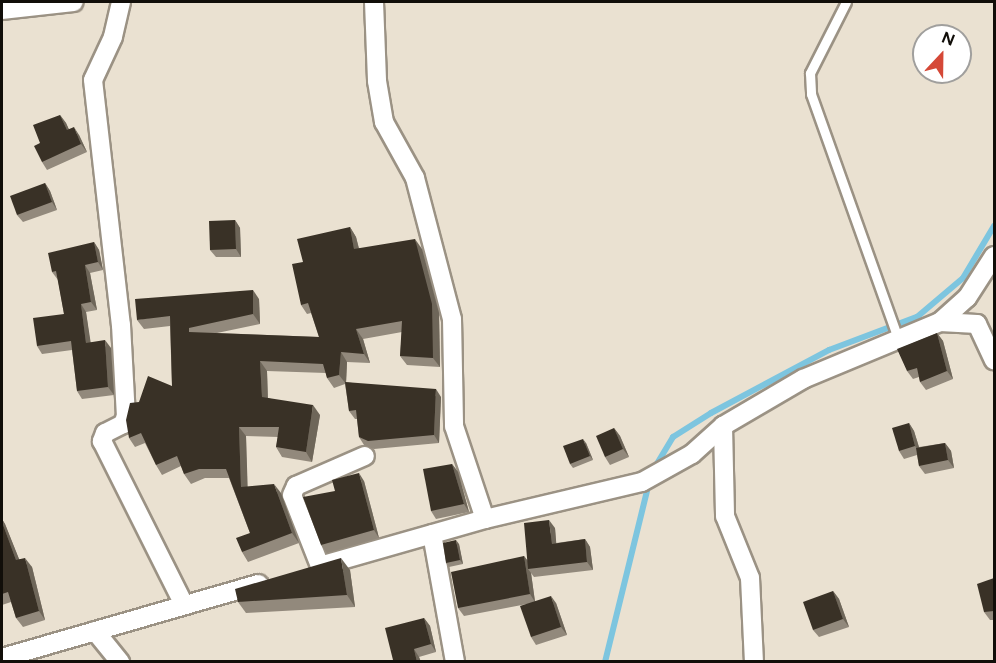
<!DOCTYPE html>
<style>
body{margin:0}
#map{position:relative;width:996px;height:663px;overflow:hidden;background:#eae1d1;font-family:Figtree,sans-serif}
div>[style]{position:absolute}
.stream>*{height:6px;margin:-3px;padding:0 3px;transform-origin:3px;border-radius:3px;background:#7dc5df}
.roads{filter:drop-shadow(2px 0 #9b9284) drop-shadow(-2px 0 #9b9284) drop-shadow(0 2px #9b9284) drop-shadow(0 -2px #9b9284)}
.lane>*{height:9px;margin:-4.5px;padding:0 4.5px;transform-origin:4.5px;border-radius:4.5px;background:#fff}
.street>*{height:18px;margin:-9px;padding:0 9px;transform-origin:9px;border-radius:9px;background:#fff}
.wall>*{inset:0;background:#92897c}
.shaded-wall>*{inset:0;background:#6e6659}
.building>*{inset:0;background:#393126}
span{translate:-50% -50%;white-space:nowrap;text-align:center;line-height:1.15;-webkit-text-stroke:6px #fff;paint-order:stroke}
.frame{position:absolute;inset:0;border:3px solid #110e09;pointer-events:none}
.north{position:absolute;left:912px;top:24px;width:60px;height:60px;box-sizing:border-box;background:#fff;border:2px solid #a09f9d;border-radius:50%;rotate:22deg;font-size:16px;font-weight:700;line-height:24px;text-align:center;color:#110e09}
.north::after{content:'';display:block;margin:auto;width:21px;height:27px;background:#d54837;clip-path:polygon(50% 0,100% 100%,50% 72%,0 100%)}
</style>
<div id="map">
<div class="stream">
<div style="left:655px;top:467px;width:35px;rotate:-59deg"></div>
<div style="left:673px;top:437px;width:45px;rotate:-32.3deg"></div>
<div style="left:711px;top:413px;width:134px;rotate:-28.1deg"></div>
<div style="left:829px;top:350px;width:94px;rotate:-20.6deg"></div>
<div style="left:917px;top:317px;width:60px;rotate:-40.3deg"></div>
<div style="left:963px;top:278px;width:61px;rotate:-59.2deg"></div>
<div style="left:605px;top:662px;width:176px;rotate:-76.2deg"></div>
</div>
<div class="roads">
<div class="lane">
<div style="left:846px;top:2px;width:80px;rotate:116.9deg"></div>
<div style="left:810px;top:73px;width:21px;rotate:87deg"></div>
<div style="left:811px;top:94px;width:260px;rotate:70.4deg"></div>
</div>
<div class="street">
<div style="left:121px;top:2px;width:36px;rotate:103deg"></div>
<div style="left:113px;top:37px;width:47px;rotate:114.9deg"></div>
<div style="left:93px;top:80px;width:247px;rotate:83.5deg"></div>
<div style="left:121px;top:325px;width:91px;rotate:86.9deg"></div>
<div style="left:126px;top:416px;width:9px;rotate:111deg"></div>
<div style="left:123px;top:424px;width:20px;rotate:153deg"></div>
<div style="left:105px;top:433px;width:9px;rotate:111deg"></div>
<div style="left:102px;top:441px;width:183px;rotate:63.4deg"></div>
<div style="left:374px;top:2px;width:79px;rotate:87.8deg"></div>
<div style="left:377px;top:81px;width:42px;rotate:80.3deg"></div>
<div style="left:384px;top:122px;width:64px;rotate:61deg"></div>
<div style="left:415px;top:178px;width:146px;rotate:75.3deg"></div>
<div style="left:452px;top:319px;width:107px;rotate:88.9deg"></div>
<div style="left:454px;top:426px;width:98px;rotate:71.6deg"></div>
<div style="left:2px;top:10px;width:72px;rotate:-6.3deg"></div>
<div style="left:940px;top:322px;width:37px;rotate:3deg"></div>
<div style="left:977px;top:324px;width:40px;rotate:65deg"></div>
<div style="left:723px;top:426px;width:90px;rotate:88.7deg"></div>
<div style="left:725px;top:516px;width:67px;rotate:68deg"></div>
<div style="left:750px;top:578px;width:84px;rotate:87.3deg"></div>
<div style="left:432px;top:534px;width:130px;rotate:79.8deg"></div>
<div style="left:320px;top:566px;width:172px;rotate:-15.9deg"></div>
<div style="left:485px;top:519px;width:161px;rotate:-13.3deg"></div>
<div style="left:642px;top:482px;width:57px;rotate:-29.2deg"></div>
<div style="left:692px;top:454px;width:42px;rotate:-42.1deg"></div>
<div style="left:723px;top:426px;width:93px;rotate:-30.4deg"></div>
<div style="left:803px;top:379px;width:148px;rotate:-22.6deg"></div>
<div style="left:940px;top:322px;width:36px;rotate:-42deg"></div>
<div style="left:967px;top:298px;width:50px;rotate:-57.3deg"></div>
<div style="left:320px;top:566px;width:76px;rotate:-111.5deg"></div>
<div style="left:292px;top:495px;width:10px;rotate:-66deg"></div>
<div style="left:296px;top:486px;width:75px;rotate:-23.5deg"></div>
<div style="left:95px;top:631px;width:40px;rotate:51deg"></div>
<div style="left:2px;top:658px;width:267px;rotate:-16.1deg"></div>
</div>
</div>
<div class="wall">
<div style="clip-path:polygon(60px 115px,66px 123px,69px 130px,79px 135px,87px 152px,47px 170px,42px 162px,40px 143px)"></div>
<div style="clip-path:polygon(45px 183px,50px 191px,57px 210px,23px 222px,17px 215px)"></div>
<div style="clip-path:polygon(235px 220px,240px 228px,241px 257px,216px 257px,210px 250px)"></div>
<div style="clip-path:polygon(350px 227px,356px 237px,359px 248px,422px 249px,439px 313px,440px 367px,407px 365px,400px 356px,402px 332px,363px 339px,370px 363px,347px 362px,346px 382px,441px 397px,439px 443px,374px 449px,364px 445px,359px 437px,357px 419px,355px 419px,349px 411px,345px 384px,334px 388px,327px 378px,326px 373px,267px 371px,268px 398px,320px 415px,312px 462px,282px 457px,276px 447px,278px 437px,246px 436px,247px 487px,281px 493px,299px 543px,248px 562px,242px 552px,250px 533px,229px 478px,205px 478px,191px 484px,184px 474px,181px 466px,162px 475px,156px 465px,145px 443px,135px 447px,129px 438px,139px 402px,172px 386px,170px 326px,144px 329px,137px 320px,259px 299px,260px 324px,217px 333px,319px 337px,311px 313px,307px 314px,301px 305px,303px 262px)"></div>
<div style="clip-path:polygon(94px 242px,99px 250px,103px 270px,90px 273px,97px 310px,86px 312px,90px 342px,111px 348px,114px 395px,82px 399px,77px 391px,72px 350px,42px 354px,37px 346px,64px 314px,58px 280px,52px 272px)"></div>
<div style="clip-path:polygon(937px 333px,943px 341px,953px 379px,926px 390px,920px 382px,919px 377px,913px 379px,907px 371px)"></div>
<div style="clip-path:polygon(909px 423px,914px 431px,919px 447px,945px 443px,951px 451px,954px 468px,925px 474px,919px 466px,917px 455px,904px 459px,899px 451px)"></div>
<div style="clip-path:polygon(614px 428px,620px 436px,629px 457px,610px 465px,605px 457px)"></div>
<div style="clip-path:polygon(586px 443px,593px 460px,573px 468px,570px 464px)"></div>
<div style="clip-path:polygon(452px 464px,458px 472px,469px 512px,436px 519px,431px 511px)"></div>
<div style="clip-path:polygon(364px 481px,379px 538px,327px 553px,321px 545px,335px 491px)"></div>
<div style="clip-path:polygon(2px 519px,5px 524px,19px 559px,32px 567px,45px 620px,23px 627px,16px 618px,11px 602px,2px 605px)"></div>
<div style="clip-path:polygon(555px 528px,556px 543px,585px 539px,590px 547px,593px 570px,534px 577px,531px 573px,535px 601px,556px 603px,567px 635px,536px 645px,531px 637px,527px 604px,464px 616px,458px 608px,524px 556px,527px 560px)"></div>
<div style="clip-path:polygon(459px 544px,463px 564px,449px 567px,446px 563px)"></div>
<div style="clip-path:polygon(350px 570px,355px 607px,246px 613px,238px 602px)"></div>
<div style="clip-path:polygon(994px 578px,994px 620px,990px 620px,984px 612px)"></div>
<div style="clip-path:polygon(833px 591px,839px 599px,849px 627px,819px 637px,813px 630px)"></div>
<div style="clip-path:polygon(424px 618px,430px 626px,436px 652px,419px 657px,421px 662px,388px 662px,393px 660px)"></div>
</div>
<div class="shaded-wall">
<div style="clip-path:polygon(60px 115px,66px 123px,73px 138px,67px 130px)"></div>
<div style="clip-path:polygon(74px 127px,79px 135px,87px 152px,81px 144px)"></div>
<div style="clip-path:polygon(45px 183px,50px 191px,57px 210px,52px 202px)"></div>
<div style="clip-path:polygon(235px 220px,240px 228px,241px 257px,236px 249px)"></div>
<div style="clip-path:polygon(350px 227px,356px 237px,361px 258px,354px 249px)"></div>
<div style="clip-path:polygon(415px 239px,422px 249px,439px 313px,440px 367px,433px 358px)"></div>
<div style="clip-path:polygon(94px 242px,99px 250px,103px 270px,98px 262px)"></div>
<div style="clip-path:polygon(85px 265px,90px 273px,97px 310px,91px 302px)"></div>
<div style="clip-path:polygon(253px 290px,259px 299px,260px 324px,253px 314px)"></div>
<div style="clip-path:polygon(81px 304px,86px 312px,92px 351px,86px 343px)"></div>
<div style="clip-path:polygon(356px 329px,363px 339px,370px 363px,364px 354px)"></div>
<div style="clip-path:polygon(937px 333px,943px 341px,953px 379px,947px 371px)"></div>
<div style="clip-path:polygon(105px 340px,111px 348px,114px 395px,108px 387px)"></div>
<div style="clip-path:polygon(341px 352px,347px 362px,346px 384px,339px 375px)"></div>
<div style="clip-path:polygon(260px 361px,267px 371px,268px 406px,262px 397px)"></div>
<div style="clip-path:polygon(436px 389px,441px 397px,439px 443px,434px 435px)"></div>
<div style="clip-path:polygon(313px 405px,320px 415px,312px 462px,306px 452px)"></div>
<div style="clip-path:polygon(909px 423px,914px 431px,921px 454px,915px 446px)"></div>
<div style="clip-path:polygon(239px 427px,246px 436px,248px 497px,241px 487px)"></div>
<div style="clip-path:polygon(614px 428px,620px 436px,629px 457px,623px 449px)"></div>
<div style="clip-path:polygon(583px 439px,586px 443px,593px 460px,590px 456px)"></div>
<div style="clip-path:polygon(945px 443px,951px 451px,954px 468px,948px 460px)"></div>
<div style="clip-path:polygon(452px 464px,458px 472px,469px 512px,464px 504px)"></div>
<div style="clip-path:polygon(359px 473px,364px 481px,379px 538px,374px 530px)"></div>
<div style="clip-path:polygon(274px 484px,281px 493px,299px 543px,292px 533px)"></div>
<div style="clip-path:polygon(2px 519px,5px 524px,23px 569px,16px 560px,2px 522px)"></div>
<div style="clip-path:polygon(549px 520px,555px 528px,557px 552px,552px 544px)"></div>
<div style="clip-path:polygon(585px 539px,590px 547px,593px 570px,587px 562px)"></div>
<div style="clip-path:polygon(456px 540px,459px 544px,463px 564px,460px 560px)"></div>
<div style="clip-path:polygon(524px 556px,530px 564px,528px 569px,531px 573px,535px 602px,530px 594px)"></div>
<div style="clip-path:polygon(25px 558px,32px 567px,45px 620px,39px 611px)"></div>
<div style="clip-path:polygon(341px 558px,350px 570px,355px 607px,347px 595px)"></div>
<div style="clip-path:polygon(833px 591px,839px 599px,849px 627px,843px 619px)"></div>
<div style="clip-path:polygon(551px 596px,556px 603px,567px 635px,561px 627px)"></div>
<div style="clip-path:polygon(424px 618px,430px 626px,436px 652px,431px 644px)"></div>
<div style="clip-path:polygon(414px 649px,419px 657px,421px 662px,417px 662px)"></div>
</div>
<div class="building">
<div style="clip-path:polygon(60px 115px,67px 130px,74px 127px,81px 144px,42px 162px,34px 146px,40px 143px,33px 125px)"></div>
<div style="clip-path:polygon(45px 183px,52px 202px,17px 215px,10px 196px)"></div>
<div style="clip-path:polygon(235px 220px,236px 249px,210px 250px,209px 221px)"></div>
<div style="clip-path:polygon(350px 227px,354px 249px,415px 239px,432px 304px,433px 358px,400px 356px,402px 321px,356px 329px,364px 354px,341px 352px,339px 375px,327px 378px,323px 364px,260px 361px,262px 397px,313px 405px,306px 452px,276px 447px,279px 427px,239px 427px,241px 487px,274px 484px,292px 533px,242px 552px,236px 538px,250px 533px,226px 469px,199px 469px,184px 474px,177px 456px,156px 465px,141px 433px,129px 438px,126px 420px,130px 403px,139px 402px,148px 376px,172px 386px,170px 316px,137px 320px,135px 299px,253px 290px,253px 314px,189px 328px,189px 332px,319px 337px,308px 303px,301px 305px,292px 264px,303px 262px,297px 239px)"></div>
<div style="clip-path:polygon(94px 242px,98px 262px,85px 265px,91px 302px,81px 304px,86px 343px,105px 340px,108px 387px,77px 391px,71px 341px,37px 346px,33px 318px,64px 314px,56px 271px,52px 272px,48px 253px)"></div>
<div style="clip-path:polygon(937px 333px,947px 371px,920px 382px,917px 368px,907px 371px,897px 349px)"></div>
<div style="clip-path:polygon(345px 382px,436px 389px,434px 435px,368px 441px,359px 437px,356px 410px,349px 411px)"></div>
<div style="clip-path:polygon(909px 423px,915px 446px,899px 451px,892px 428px)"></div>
<div style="clip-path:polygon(614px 428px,623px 449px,605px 457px,596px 436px)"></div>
<div style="clip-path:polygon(583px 439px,590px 456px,570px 464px,563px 446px)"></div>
<div style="clip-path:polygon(945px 443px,948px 460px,919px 466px,916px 448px)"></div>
<div style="clip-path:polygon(452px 464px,464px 504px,431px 511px,423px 469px)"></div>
<div style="clip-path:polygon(359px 473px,374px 530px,321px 545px,303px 497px,335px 491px,332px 480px)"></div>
<div style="clip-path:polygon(549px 520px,552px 544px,585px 539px,587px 562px,528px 569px,524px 523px)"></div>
<div style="clip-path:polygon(2px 522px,16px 560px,25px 558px,39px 611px,16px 618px,8px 592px,2px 594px)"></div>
<div style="clip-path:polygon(456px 540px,460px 560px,446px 563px,443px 543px)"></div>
<div style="clip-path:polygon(524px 556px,530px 594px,458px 608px,451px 572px)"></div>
<div style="clip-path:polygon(341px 558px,347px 595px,238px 602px,235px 589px)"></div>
<div style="clip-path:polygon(994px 578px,994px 611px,984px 612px,977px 584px)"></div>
<div style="clip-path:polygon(833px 591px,843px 619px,813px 630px,803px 602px)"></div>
<div style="clip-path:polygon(551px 596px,561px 627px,531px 637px,520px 606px)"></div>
<div style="clip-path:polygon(424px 618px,431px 644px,414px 649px,417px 662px,388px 662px,393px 660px,385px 628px)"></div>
</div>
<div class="frame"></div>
<div class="north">N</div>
</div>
